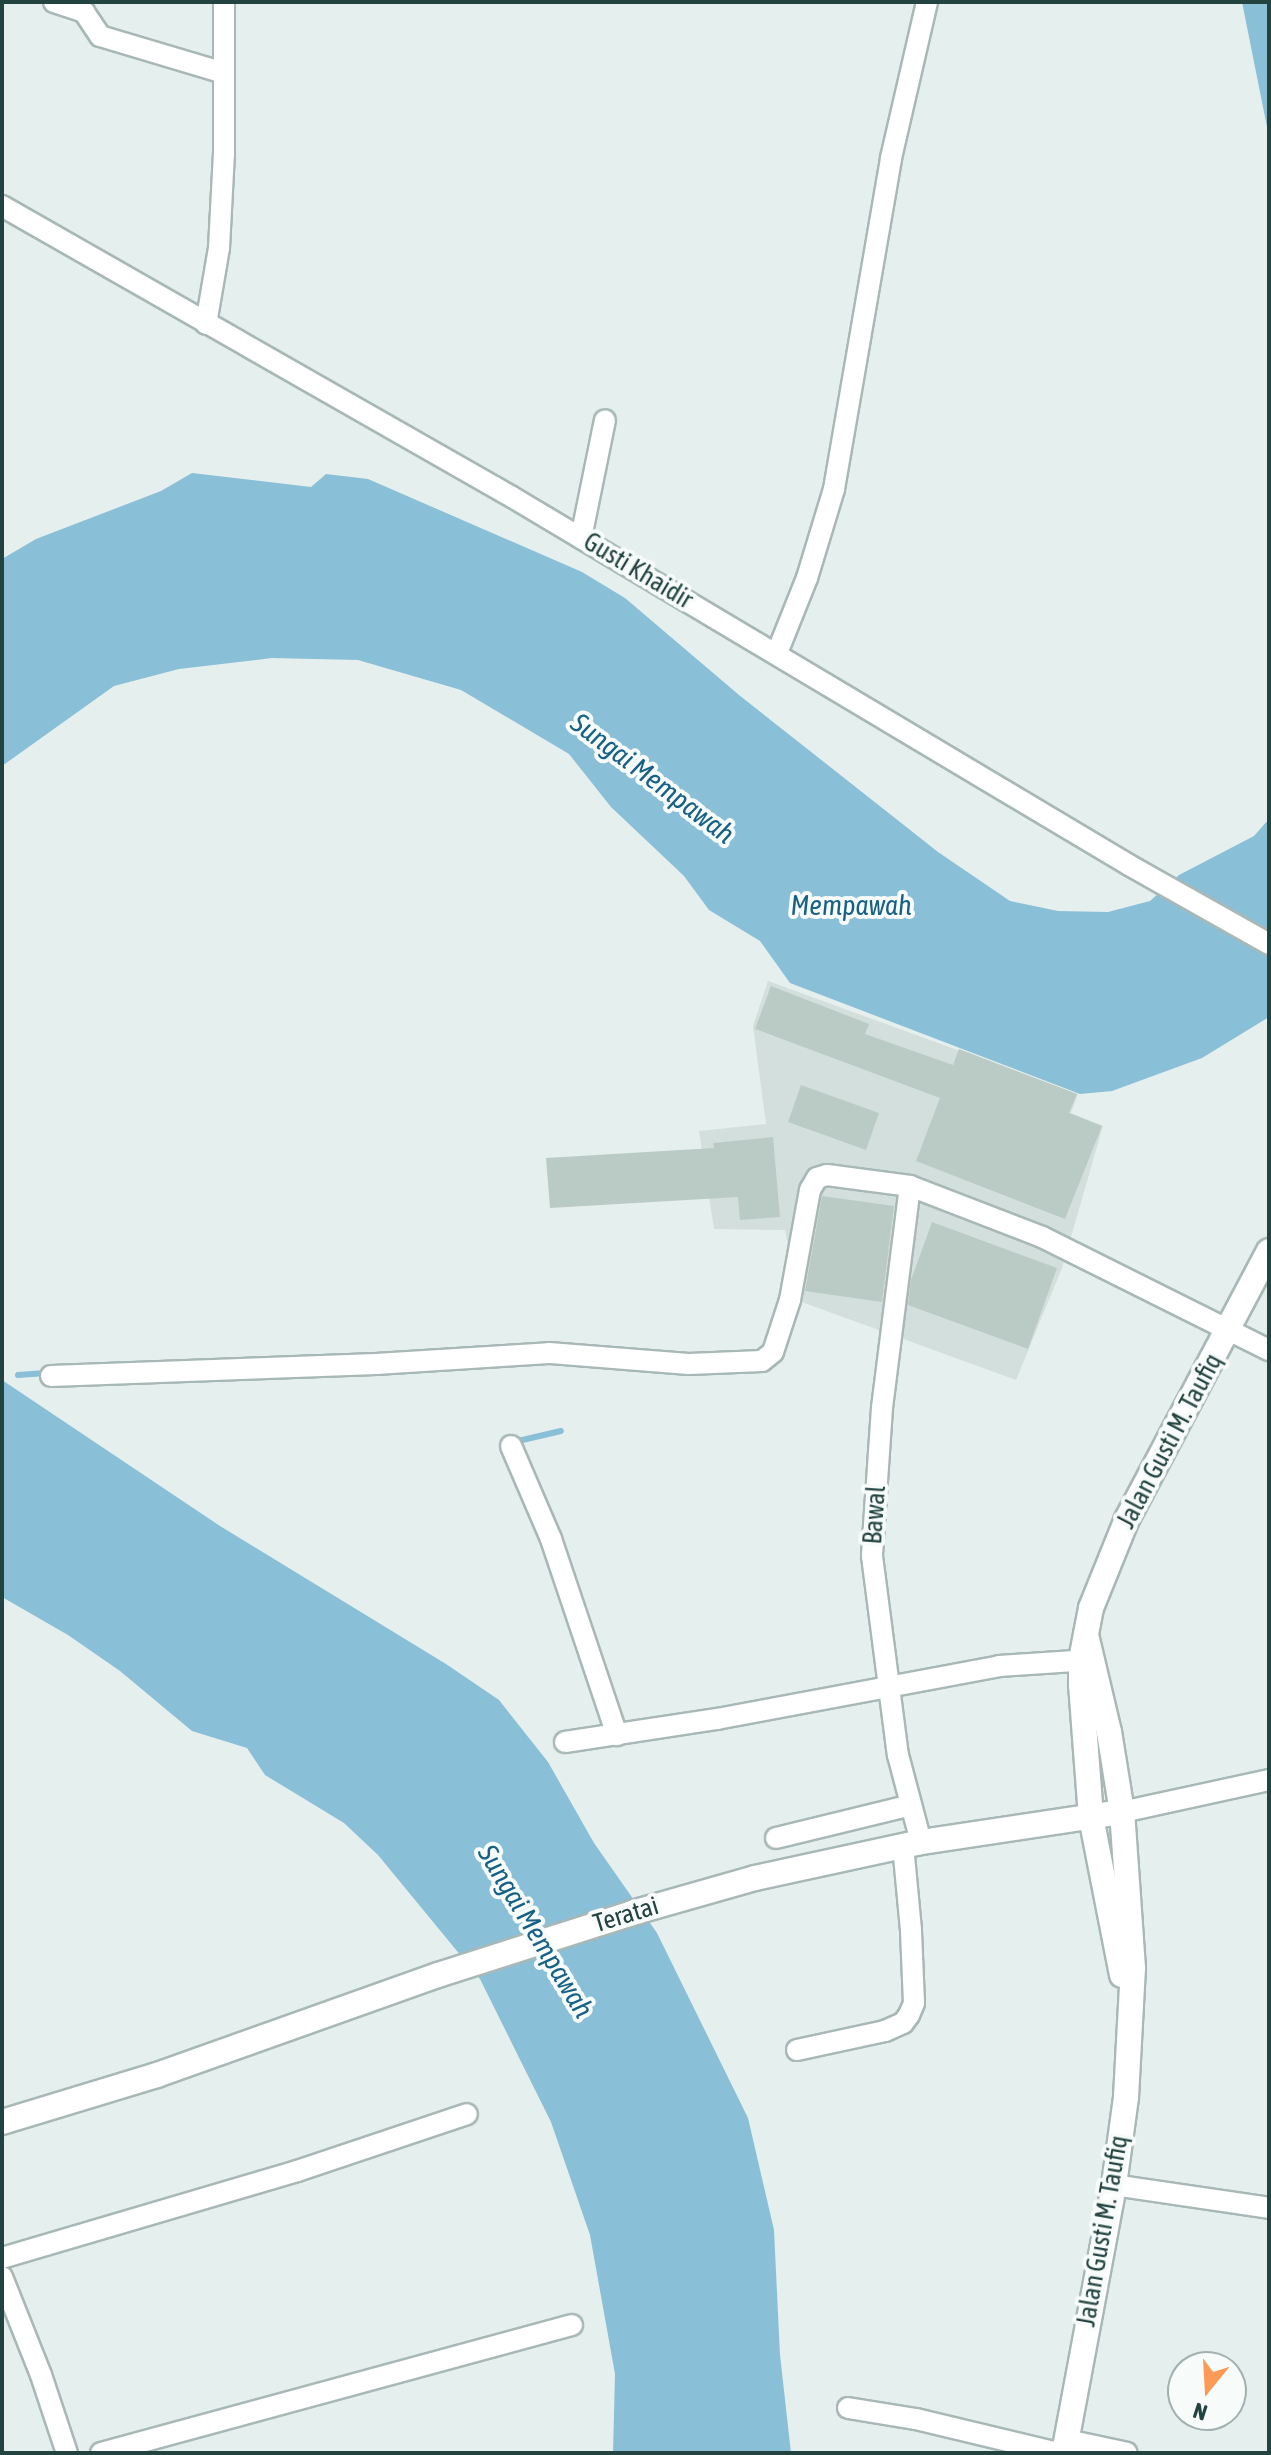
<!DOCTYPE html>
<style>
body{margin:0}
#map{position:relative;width:1271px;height:2455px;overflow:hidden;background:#e5efed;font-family:"Asap Condensed",sans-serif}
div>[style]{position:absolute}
.built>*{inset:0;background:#d3dfdc}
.water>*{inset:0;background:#8abfd8}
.stream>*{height:6px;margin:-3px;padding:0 3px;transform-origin:3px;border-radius:3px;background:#8abfd8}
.building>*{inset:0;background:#bacbc6}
.roads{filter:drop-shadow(2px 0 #a7b8b6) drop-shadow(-2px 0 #a7b8b6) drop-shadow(0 2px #a7b8b6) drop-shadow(0 -2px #a7b8b6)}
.street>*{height:20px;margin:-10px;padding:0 10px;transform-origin:10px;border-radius:10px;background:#fff}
.secondary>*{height:24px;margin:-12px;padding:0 12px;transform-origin:12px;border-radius:12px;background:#fff}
span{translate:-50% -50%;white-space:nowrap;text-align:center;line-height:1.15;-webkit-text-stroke:8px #f7fbfa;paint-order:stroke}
.street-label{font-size:26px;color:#224340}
.water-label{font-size:28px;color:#166185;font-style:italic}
.frame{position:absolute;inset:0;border:4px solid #224340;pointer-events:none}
.north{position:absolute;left:1167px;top:2351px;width:80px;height:80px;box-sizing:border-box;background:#f7fbfa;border:2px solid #a2b1b0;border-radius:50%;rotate:198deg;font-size:22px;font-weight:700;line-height:32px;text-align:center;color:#224340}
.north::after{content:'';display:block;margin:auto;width:28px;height:36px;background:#fd9a56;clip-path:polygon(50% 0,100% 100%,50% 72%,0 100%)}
</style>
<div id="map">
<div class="built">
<div style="clip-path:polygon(768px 981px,1078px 1094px,1071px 1113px,1103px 1126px,1062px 1268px,1016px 1380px,799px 1301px,785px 1230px,714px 1229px,699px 1131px,766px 1124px,753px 1026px)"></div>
</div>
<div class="water">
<div style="clip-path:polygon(1242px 2px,1269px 2px,1269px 136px,1268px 132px)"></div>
<div style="clip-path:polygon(192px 473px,311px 487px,326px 474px,368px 479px,582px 572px,625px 598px,739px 695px,938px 852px,1010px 901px,1058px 911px,1108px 912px,1150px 901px,1179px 875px,1254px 836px,1269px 819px,1269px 1017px,1202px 1058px,1112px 1091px,1080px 1094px,790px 983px,760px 941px,709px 910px,684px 876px,611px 807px,569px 754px,461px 690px,358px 660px,272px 658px,179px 669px,114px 686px,2px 766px,2px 559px,36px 539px,161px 491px)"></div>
<div style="clip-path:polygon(2px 1380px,220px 1526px,446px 1664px,499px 1700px,548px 1762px,594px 1843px,657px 1933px,748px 2118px,774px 2230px,780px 2355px,791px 2453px,613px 2453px,615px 2374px,590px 2235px,551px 2122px,480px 1979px,378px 1855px,344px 1823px,265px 1775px,247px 1748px,192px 1731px,120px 1671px,68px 1635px,2px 1597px)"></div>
</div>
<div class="stream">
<div style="left:18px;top:1375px;width:28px;rotate:-4deg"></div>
<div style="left:520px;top:1445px;width:4px;rotate:-117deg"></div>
<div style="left:518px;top:1441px;width:44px;rotate:-13.1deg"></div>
</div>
<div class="building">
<div style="clip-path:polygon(771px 986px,869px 1024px,865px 1034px,953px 1065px,959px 1049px,1077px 1094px,1069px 1113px,1102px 1126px,1065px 1219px,916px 1161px,940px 1098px,755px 1029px)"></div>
<div style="clip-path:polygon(801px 1085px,879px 1113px,866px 1150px,788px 1122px)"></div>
<div style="clip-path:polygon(773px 1137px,780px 1217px,740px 1220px,738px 1197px,550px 1208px,546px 1158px,714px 1148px,713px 1143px)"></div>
<div style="clip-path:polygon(822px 1196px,894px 1206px,882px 1302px,805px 1291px)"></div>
<div style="clip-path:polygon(932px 1222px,1057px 1268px,1028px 1349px,908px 1305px,911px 1280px)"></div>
</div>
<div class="roads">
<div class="street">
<div style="left:54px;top:2px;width:32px;rotate:18deg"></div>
<div style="left:84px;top:12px;width:29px;rotate:56deg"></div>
<div style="left:100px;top:36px;width:129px;rotate:16.6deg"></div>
<div style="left:2px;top:206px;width:587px;rotate:29.71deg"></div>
<div style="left:512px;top:497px;width:718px;rotate:30.81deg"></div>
<div style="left:1129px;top:865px;width:161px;rotate:29.4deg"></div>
<div style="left:206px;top:324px;width:77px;rotate:-80.3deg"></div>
<div style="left:219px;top:248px;width:94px;rotate:-87deg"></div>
<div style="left:224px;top:154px;width:152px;rotate:-90deg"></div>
<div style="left:581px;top:538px;width:120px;rotate:-78.5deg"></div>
<div style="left:777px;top:653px;width:81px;rotate:-68.2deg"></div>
<div style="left:807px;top:578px;width:93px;rotate:-73.1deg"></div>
<div style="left:834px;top:489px;width:336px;rotate:-80.2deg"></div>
<div style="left:891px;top:158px;width:160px;rotate:-77deg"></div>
<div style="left:910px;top:1186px;width:224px;rotate:97.2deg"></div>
<div style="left:882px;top:1408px;width:148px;rotate:93.9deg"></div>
<div style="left:872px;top:1556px;width:201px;rotate:82.6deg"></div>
<div style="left:898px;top:1755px;width:90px;rotate:75.2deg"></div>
<div style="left:51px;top:1376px;width:325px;rotate:-2.1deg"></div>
<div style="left:376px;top:1364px;width:173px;rotate:-3.6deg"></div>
<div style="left:549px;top:1353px;width:140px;rotate:4.5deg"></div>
<div style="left:689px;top:1364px;width:73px;rotate:-2.4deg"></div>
<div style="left:762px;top:1361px;width:14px;rotate:-39deg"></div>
<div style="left:773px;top:1352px;width:55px;rotate:-71.9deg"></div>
<div style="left:790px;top:1300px;width:112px;rotate:-79.7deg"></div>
<div style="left:810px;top:1190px;width:14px;rotate:-60deg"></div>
<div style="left:817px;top:1178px;width:10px;rotate:-17deg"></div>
<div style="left:827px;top:1175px;width:84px;rotate:7.5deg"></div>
<div style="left:910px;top:1186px;width:142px;rotate:21.1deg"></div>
<div style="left:1042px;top:1237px;width:254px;rotate:26.5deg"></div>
<div style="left:511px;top:1446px;width:101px;rotate:66.7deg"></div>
<div style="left:551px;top:1539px;width:207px;rotate:71.4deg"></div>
<div style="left:565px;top:1742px;width:154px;rotate:-8.6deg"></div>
<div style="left:717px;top:1719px;width:287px;rotate:-10.6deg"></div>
<div style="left:999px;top:1666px;width:91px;rotate:-3.8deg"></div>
<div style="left:1122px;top:1812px;width:150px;rotate:-12.3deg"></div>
<div style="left:776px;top:1838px;width:139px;rotate:-13.7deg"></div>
<div style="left:797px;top:2050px;width:90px;rotate:-12.2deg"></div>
<div style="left:885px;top:2031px;width:20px;rotate:-24deg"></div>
<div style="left:903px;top:2023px;width:10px;rotate:-53deg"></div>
<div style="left:909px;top:2015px;width:13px;rotate:-67deg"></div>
<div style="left:914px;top:2003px;width:73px;rotate:-92.4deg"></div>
<div style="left:911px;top:1930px;width:84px;rotate:-95.4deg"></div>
<div style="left:1114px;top:2185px;width:157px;rotate:8.4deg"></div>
<div style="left:2px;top:2258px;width:308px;rotate:-16.4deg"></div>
<div style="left:297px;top:2171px;width:179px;rotate:-18.5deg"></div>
<div style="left:2px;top:2277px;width:105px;rotate:68.3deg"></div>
<div style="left:41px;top:2375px;width:82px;rotate:71.6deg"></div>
<div style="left:848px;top:2408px;width:69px;rotate:9.2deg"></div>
<div style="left:916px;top:2419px;width:146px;rotate:13.5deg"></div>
<div style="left:1067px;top:2440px;width:61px;rotate:12.2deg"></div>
<div style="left:101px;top:2453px;width:488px;rotate:-15.2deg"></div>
</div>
<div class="secondary">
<div style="left:1122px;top:1975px;width:161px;rotate:-101.1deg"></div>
<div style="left:1091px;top:1817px;width:132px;rotate:-94.3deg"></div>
<div style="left:1081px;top:1685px;width:25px;rotate:-90deg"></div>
<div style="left:1081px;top:1660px;width:53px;rotate:-79.1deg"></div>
<div style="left:1091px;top:1608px;width:96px;rotate:-68deg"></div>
<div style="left:1127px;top:1519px;width:303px;rotate:-62.1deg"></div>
<div style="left:2px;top:2122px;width:162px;rotate:-16.9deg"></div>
<div style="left:157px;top:2075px;width:298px;rotate:-19.6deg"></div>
<div style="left:438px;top:1975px;width:204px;rotate:-17.7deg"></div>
<div style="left:632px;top:1913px;width:128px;rotate:-15.9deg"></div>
<div style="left:755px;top:1878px;width:170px;rotate:-12.2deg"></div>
<div style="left:921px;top:1842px;width:203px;rotate:-8.5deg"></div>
<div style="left:1064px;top:2453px;width:273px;rotate:-79.4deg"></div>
<div style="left:1114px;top:2185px;width:89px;rotate:-82.2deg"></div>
<div style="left:1126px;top:2097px;width:129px;rotate:-86.9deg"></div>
<div style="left:1133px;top:1968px;width:156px;rotate:-94deg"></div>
<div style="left:1122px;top:1812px;width:81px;rotate:-99.2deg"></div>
<div style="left:1109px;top:1732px;width:100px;rotate:-103.3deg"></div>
</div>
</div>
<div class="street-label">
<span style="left:638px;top:571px;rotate:31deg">Gusti Khaidir</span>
<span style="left:1170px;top:1441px;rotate:-62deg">Jalan Gusti M. Taufiq</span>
<span style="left:875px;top:1515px;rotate:-86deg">Bawal</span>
<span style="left:626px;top:1915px;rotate:-17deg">Teratai</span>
<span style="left:1103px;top:2231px;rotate:-80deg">Jalan Gusti M. Taufiq</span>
</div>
<div class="water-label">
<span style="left:653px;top:778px;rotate:37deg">Sungai Mempawah</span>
<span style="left:851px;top:905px">Mempawah</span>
<span style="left:536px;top:1931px;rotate:59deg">Sungai Mempawah</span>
</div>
<div class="frame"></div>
<div class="north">N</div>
</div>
